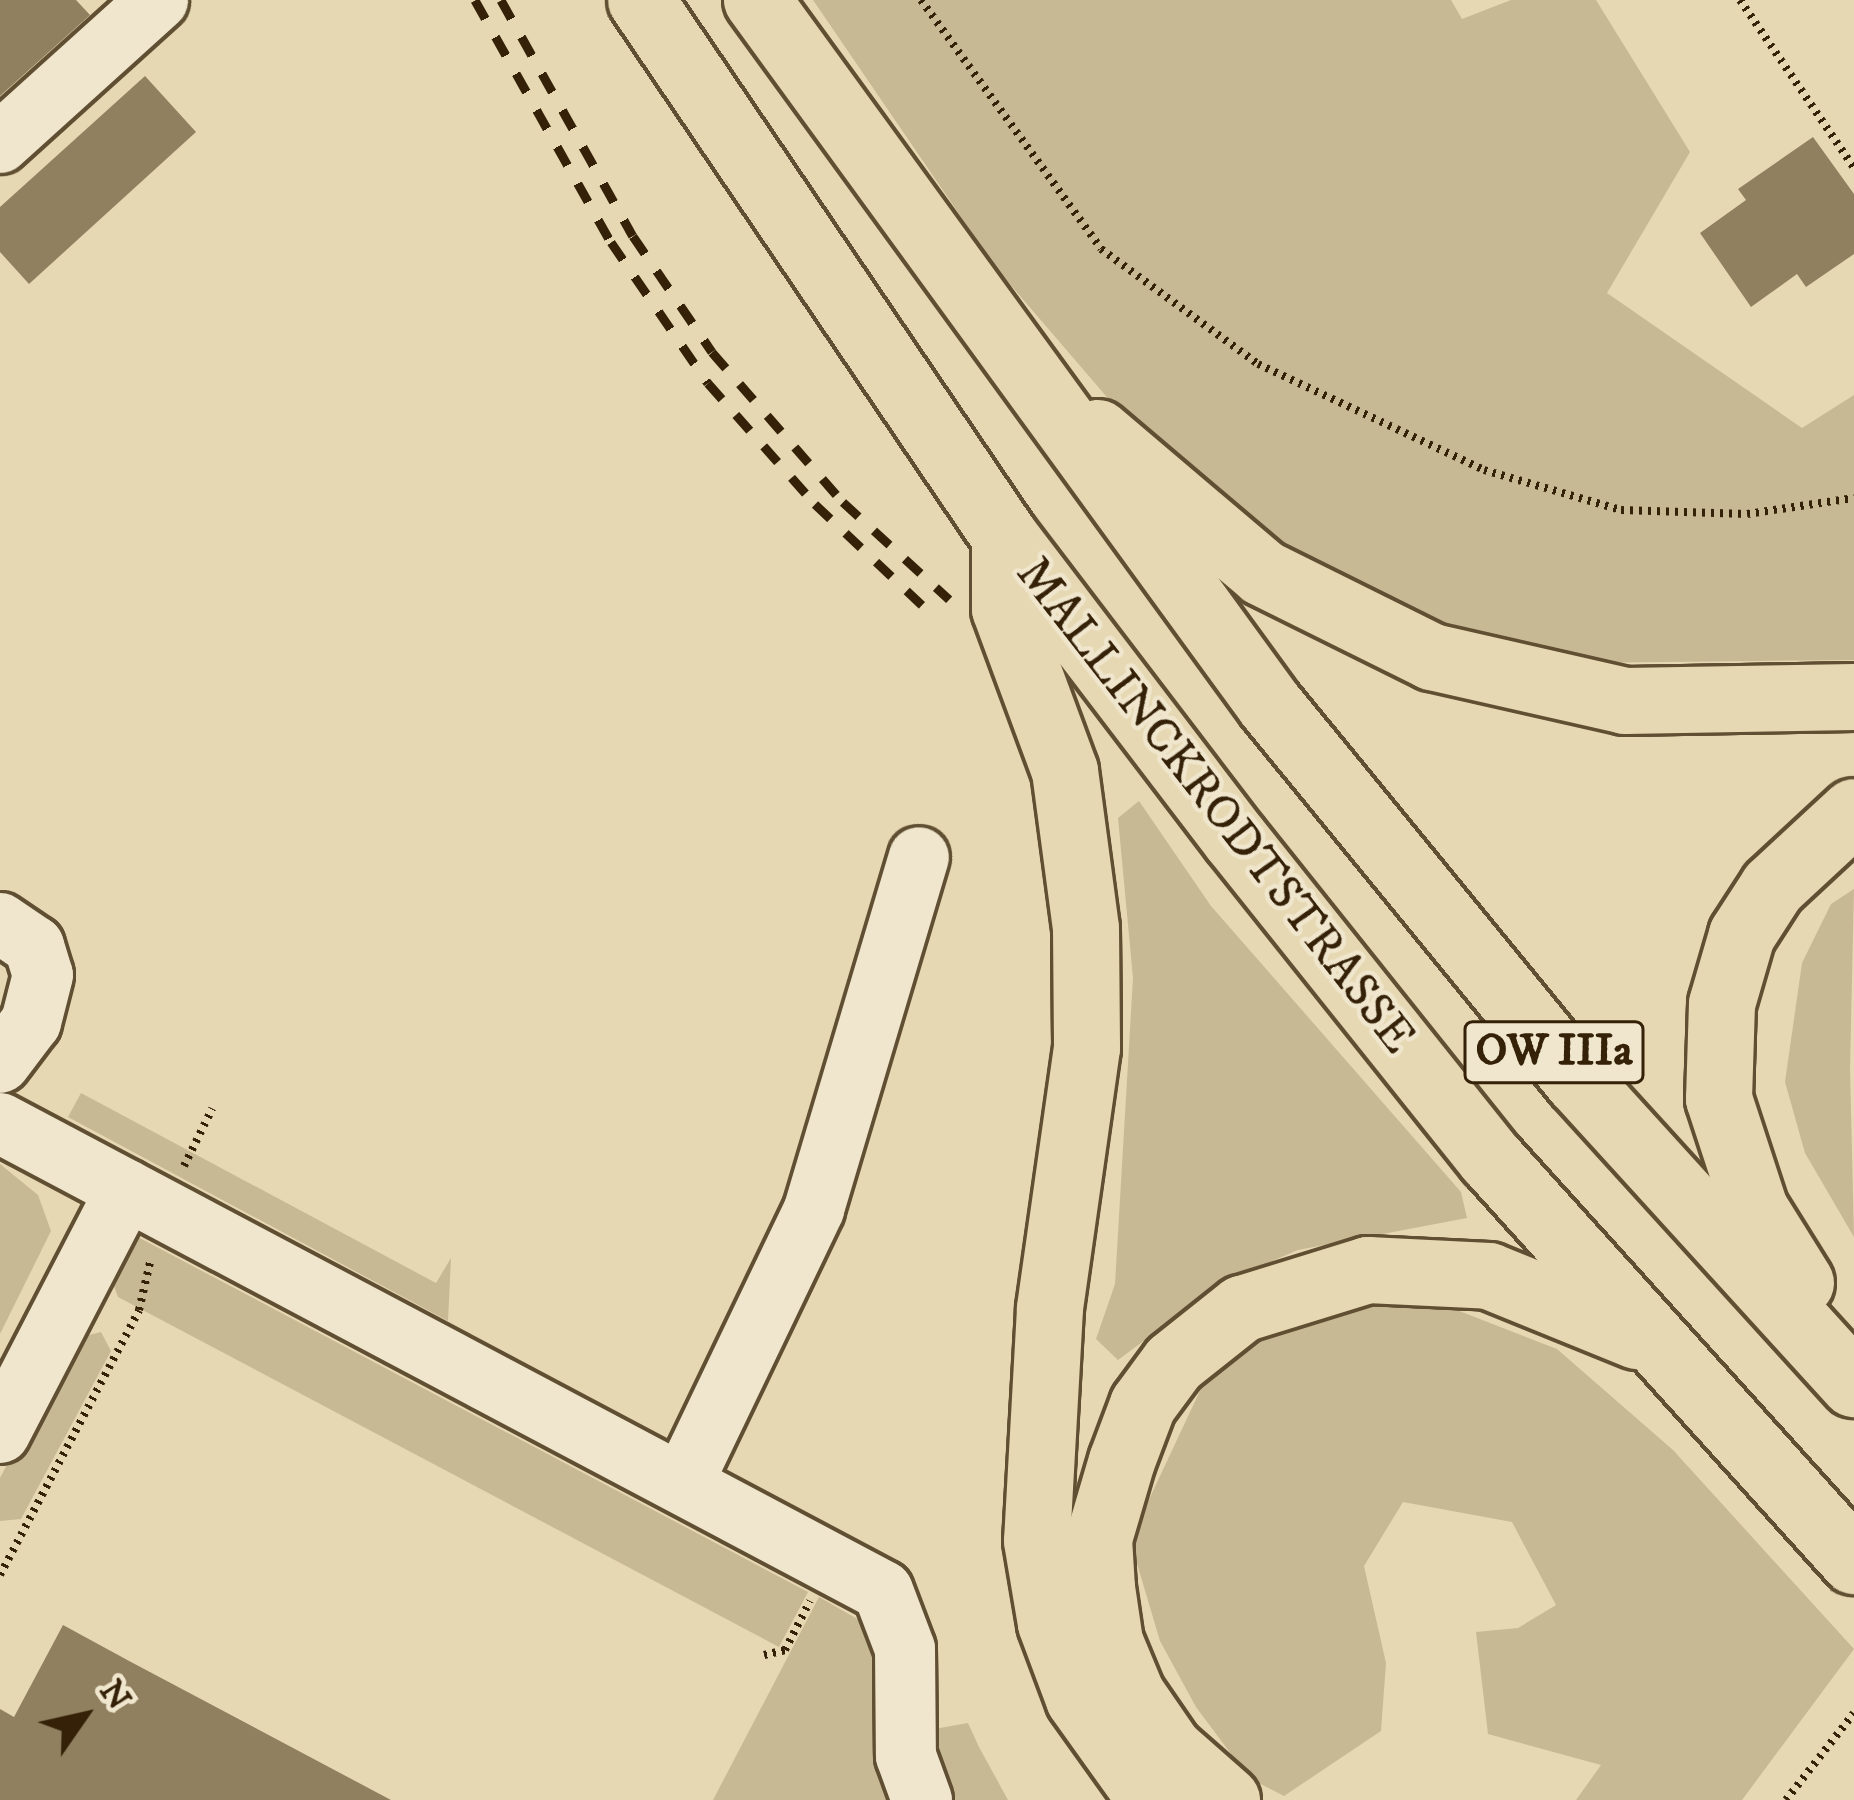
<!DOCTYPE html>
<style>
body{margin:0}
#map{position:relative;width:1854px;height:1800px;overflow:hidden;background:#e6d8b2;font-family:"IM FELL DW Pica",serif}
div>[style]{position:absolute}
.green>*{inset:0;background:#c8b995}
.building>*{inset:0;background:#918060}
.path>*{height:8px;margin-top:-4px;transform-origin:0;background:repeating-linear-gradient(90deg,#342107 0 3px,transparent 0 9px)}
.roads{filter:drop-shadow(3px 0 #604f32) drop-shadow(-3px 0 #604f32) drop-shadow(0 3px #604f32) drop-shadow(0 -3px #604f32)}
.minor>*{height:60px;margin:-30px;padding:0 30px;transform-origin:30px;border-radius:30px;background:#efe6cd}
.highway>*{height:66px;margin:-33px;padding:0 33px;transform-origin:33px;border-radius:33px;background:#e6d8b2}
.rail>*{height:9px;margin-top:-4.5px;transform-origin:0;background:repeating-linear-gradient(90deg,#342107 0 21px,transparent 0 42px)}
span{translate:-50% -50%;white-space:nowrap;text-align:center;line-height:1.15;-webkit-text-stroke:9px #efe6cd;paint-order:stroke}
.shield-label span{padding:3px 9px;background:#efe6cd;border:3px solid;border-radius:9px;-webkit-text-stroke-width:0}
.shield-label{font-size:45px;color:#342107;font-weight:700}
.street-label{font-size:48px;color:#342107}
.north{position:absolute;left:24px;top:1656px;width:120px;height:120px;-webkit-text-stroke:9px #efe6cd;paint-order:stroke;rotate:56deg;font-size:33px;font-weight:700;line-height:48px;text-align:center;color:#342107}
.north::after{content:'';display:block;margin:auto;width:42px;height:54px;background:#342107;clip-path:polygon(50% 0,100% 100%,50% 72%,0 100%)}
</style>
<div id="map">
<div class="green">
<div style="clip-path:polygon(813px 0,1451px 0,1462px 19px,1511px 0,1596px 0,1690px 152px,1607px 293px,1802px 428px,1854px 395px,1854px 660px,1573px 663px,1308px 583px,1124px 417px,996px 268px)"></div>
<div style="clip-path:polygon(1139px 801px,1211px 906px,1461px 1192px,1467px 1218px,1298px 1250px,1223px 1282px,1118px 1360px,1096px 1339px,1115px 1284px,1133px 978px,1118px 818px)"></div>
<div style="clip-path:polygon(1854px 889px,1850px 1069px,1854px 1237px,1805px 1153px,1785px 1082px,1802px 963px,1831px 904px)"></div>
<div style="clip-path:polygon(81px 1093px,436px 1283px,451px 1258px,448px 1321px,68px 1117px)"></div>
<div style="clip-path:polygon(0 1164px,38px 1195px,51px 1231px,0 1334px)"></div>
<div style="clip-path:polygon(134px 1235px,808px 1592px,779px 1647px,118px 1297px,109px 1273px)"></div>
<div style="clip-path:polygon(1403px 1289px,1557px 1349px,1673px 1450px,1854px 1649px,1742px 1800px,1576px 1800px,1601px 1765px,1488px 1734px,1476px 1632px,1518px 1628px,1556px 1605px,1512px 1522px,1403px 1502px,1364px 1566px,1386px 1663px,1381px 1731px,1284px 1796px,1249px 1778px,1196px 1707px,1160px 1641px,1130px 1540px,1205px 1380px,1280px 1317px)"></div>
<div style="clip-path:polygon(101px 1332px,111px 1351px,21px 1519px,0 1521px,0 1478px,73px 1339px)"></div>
<div style="clip-path:polygon(819px 1597px,868px 1625px,901px 1800px,713px 1800px)"></div>
<div style="clip-path:polygon(968px 1723px,979px 1747px,1008px 1800px,943px 1800px,923px 1731px)"></div>
</div>
<div class="building">
<div style="clip-path:polygon(0 0,76px 0,90px 15px,0 96px)"></div>
<div style="clip-path:polygon(145px 76px,196px 132px,29px 284px,0 252px,0 207px)"></div>
<div style="clip-path:polygon(1813px 137px,1854px 194px,1854px 254px,1806px 287px,1797px 274px,1751px 307px,1700px 233px,1746px 200px,1738px 189px)"></div>
<div style="clip-path:polygon(63px 1625px,131px 1662px,391px 1800px,0 1800px,0 1709px,14px 1717px)"></div>
</div>
<div class="path">
<div style="left:921px;top:0;width:307px;rotate:54.1deg"></div>
<div style="left:1101px;top:249px;width:195px;rotate:36.2deg"></div>
<div style="left:1258px;top:364px;width:250px;rotate:25.1deg"></div>
<div style="left:1484px;top:470px;width:143px;rotate:16.3deg"></div>
<div style="left:1621px;top:510px;width:126px;rotate:1.8deg"></div>
<div style="left:1747px;top:514px;width:108px;rotate:-8.5deg"></div>
<div style="left:1740px;top:0;width:203px;rotate:55.8deg"></div>
<div style="left:184px;top:1166px;width:64px;rotate:-63.8deg"></div>
<div style="left:0;top:1575px;width:299px;rotate:-62.3deg"></div>
<div style="left:139px;top:1310px;width:53px;rotate:-77deg"></div>
<div style="left:764px;top:1655px;width:22px;rotate:-13deg"></div>
<div style="left:785px;top:1650px;width:55px;rotate:-63deg"></div>
<div style="left:1786px;top:1800px;width:110px;rotate:-52deg"></div>
</div>
<div class="roads">
<div class="minor">
<div style="left:0;top:143px;width:213px;rotate:-42.1deg"></div>
<div style="left:0;top:923px;width:41px;rotate:34.1deg"></div>
<div style="left:34px;top:946px;width:30px;rotate:73deg"></div>
<div style="left:43px;top:975px;width:49px;rotate:104.3deg"></div>
<div style="left:31px;top:1022px;width:51px;rotate:127.1deg"></div>
<div style="left:0;top:1123px;width:999px;rotate:27.92deg"></div>
<div style="left:883px;top:1591px;width:62px;rotate:69.2deg"></div>
<div style="left:905px;top:1649px;width:107px;rotate:89.5deg"></div>
<div style="left:906px;top:1756px;width:47px;rotate:70deg"></div>
<div style="left:0;top:1433px;width:274px;rotate:-62.6deg"></div>
<div style="left:683px;top:1483px;width:304px;rotate:-64.4deg"></div>
<div style="left:814px;top:1209px;width:367px;rotate:-73.4deg"></div>
</div>
<div class="highway">
<div style="left:641px;top:0;width:649px;rotate:55.87deg"></div>
<div style="left:1005px;top:537px;width:381px;rotate:52.7deg"></div>
<div style="left:1236px;top:840px;width:408px;rotate:51.4deg"></div>
<div style="left:1491px;top:1159px;width:542px;rotate:47.92deg"></div>
<div style="left:757px;top:0;width:872px;rotate:53.96deg"></div>
<div style="left:1270px;top:705px;width:486px;rotate:50.7deg"></div>
<div style="left:1578px;top:1081px;width:410px;rotate:47.7deg"></div>
<div style="left:1098px;top:433px;width:216px;rotate:40.3deg"></div>
<div style="left:1263px;top:573px;width:189px;rotate:26.4deg"></div>
<div style="left:1432px;top:657px;width:198px;rotate:12.8deg"></div>
<div style="left:1625px;top:701px;width:229px;rotate:-1deg"></div>
<div style="left:1005px;top:537px;width:72px;rotate:90deg"></div>
<div style="left:1005px;top:609px;width:173px;rotate:69.7deg"></div>
<div style="left:1065px;top:771px;width:159px;rotate:82.4deg"></div>
<div style="left:1086px;top:929px;width:119px;rotate:89.5deg"></div>
<div style="left:1087px;top:1048px;width:264px;rotate:98.1deg"></div>
<div style="left:1050px;top:1309px;width:232px;rotate:93.2deg"></div>
<div style="left:1037px;top:1541px;width:84px;rotate:80.4deg"></div>
<div style="left:1051px;top:1624px;width:80px;rotate:69.5deg"></div>
<div style="left:1079px;top:1699px;width:124px;rotate:54.5deg"></div>
<div style="left:1801px;top:1283px;width:87px;rotate:-121.9deg"></div>
<div style="left:1755px;top:1209px;width:116px;rotate:-108.1deg"></div>
<div style="left:1719px;top:1099px;width:95px;rotate:-88.2deg"></div>
<div style="left:1722px;top:1004px;width:72px;rotate:-73.8deg"></div>
<div style="left:1742px;top:935px;width:57px;rotate:-57.1deg"></div>
<div style="left:1773px;top:887px;width:110px;rotate:-42.8deg"></div>
<div style="left:1227px;top:1800px;width:76px;rotate:-138.7deg"></div>
<div style="left:1170px;top:1750px;width:67px;rotate:-124.6deg"></div>
<div style="left:1132px;top:1695px;width:57px;rotate:-112.5deg"></div>
<div style="left:1110px;top:1642px;width:55px;rotate:-98.4deg"></div>
<div style="left:1102px;top:1588px;width:49px;rotate:-93.5deg"></div>
<div style="left:1099px;top:1539px;width:81px;rotate:-73.6deg"></div>
<div style="left:1122px;top:1461px;width:60px;rotate:-69.4deg"></div>
<div style="left:1143px;top:1405px;width:52px;rotate:-53.6deg"></div>
<div style="left:1174px;top:1363px;width:87px;rotate:-38.5deg"></div>
<div style="left:1242px;top:1309px;width:132px;rotate:-17.2deg"></div>
<div style="left:1368px;top:1270px;width:121px;rotate:2.8deg"></div>
<div style="left:1489px;top:1276px;width:160px;rotate:22.1deg"></div>
</div>
</div>
<div class="rail">
<div style="left:475px;top:0;width:278px;rotate:60.7deg"></div>
<div style="left:611px;top:242px;width:171px;rotate:55.5deg"></div>
<div style="left:708px;top:383px;width:162px;rotate:48.5deg"></div>
<div style="left:815px;top:504px;width:165px;rotate:43.3deg"></div>
<div style="left:501px;top:0;width:270px;rotate:60.8deg"></div>
<div style="left:633px;top:236px;width:140px;rotate:55.7deg"></div>
<div style="left:712px;top:352px;width:199px;rotate:48.9deg"></div>
<div style="left:843px;top:502px;width:144px;rotate:42.5deg"></div>
</div>
<div class="shield-label">
<span style="left:1554px;top:1052px">OW IIIa</span>
</div>
<div class="street-label">
<span style="left:1215px;top:806px;rotate:52deg">MALLINCKRODTSTRASSE</span>
</div>
<div class="north">N</div>
</div>
